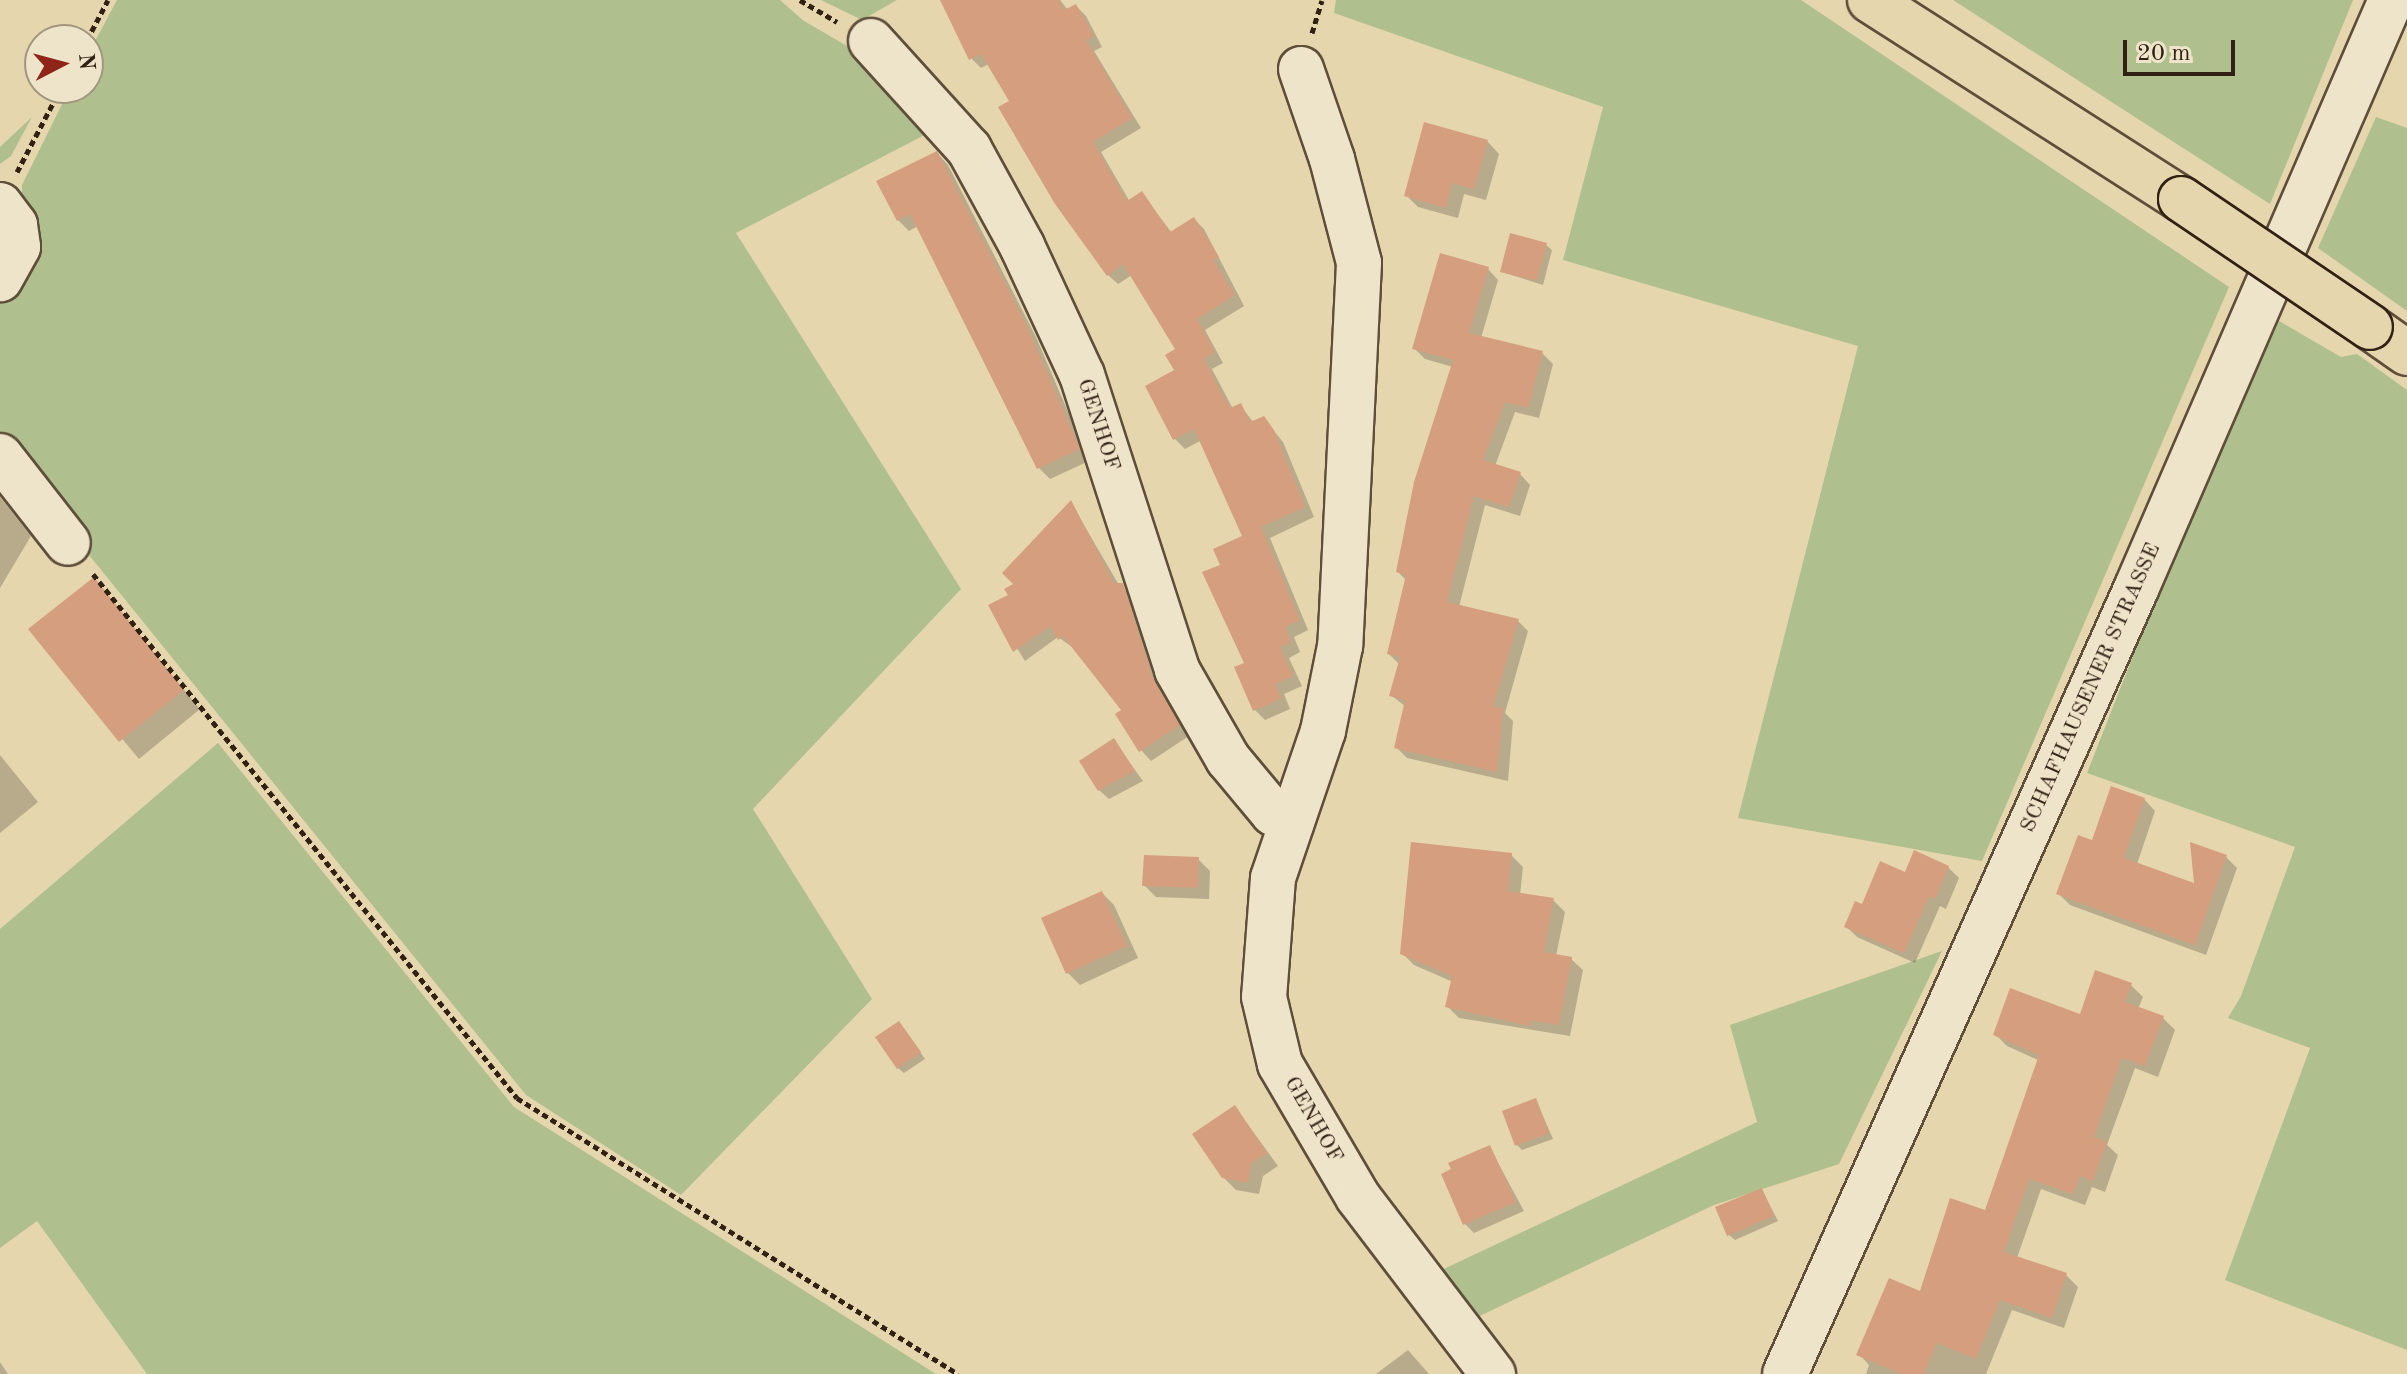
<!DOCTYPE html>
<style>
body{margin:0}
#map{position:relative;width:2407px;height:1374px;overflow:hidden;background:#e5d6ae;font-family:"Old Standard TT",serif}
div>[style]{position:absolute}
.green>*{inset:0;background:#b0bf8e}
.shadow>*{inset:0;background:#0003}
.building>*{inset:0;background:#d59e7e}
.path>*{height:5px;margin-top:-2.5px;transform-origin:0;background:repeating-linear-gradient(90deg,#312114 0 6px,transparent 0 10px)}
.roads{filter:drop-shadow(2px 0 #5e4e3a) drop-shadow(-2px 0 #5e4e3a) drop-shadow(0 2px #5e4e3a) drop-shadow(0 -2px #5e4e3a)}
.minor>*{height:44px;margin:-22px;padding:0 22px;transform-origin:22px;border-radius:22px;background:#eee4ca}
.major>*{height:44px;margin:-22px;padding:0 22px;transform-origin:22px;border-radius:22px;background:#e5d6ae}
.bridges{filter:drop-shadow(2px 0 #312114) drop-shadow(-2px 0 #312114) drop-shadow(0 2px #312114) drop-shadow(0 -2px #312114)}
.major-bridge>*{height:44px;margin:-22px;padding:0 22px;transform-origin:22px;border-radius:22px;background:#e5d6ae}
span{translate:-50% -50%;white-space:nowrap;text-align:center;line-height:1.15;-webkit-text-stroke:7px #eee4ca;paint-order:stroke}
.street-label{font-size:22px;color:#312114}
.north{position:absolute;left:24px;top:24px;width:80px;height:80px;box-sizing:border-box;background:#eee4ca;border:2px solid #a29681;border-radius:50%;rotate:84deg;font-size:22px;font-weight:700;line-height:32px;text-align:center;color:#312114}
.north::after{content:'';display:block;margin:auto;width:28px;height:36px;background:#8f2418;clip-path:polygon(50% 0,100% 100%,50% 72%,0 100%)}
.scale{position:absolute;left:2123px;top:40px;width:112px;height:36px;box-sizing:border-box;border:4px solid #312114;border-top:0;padding-left:10px;font-size:24px;line-height:28px;white-space:nowrap;color:#312114;-webkit-text-stroke:6px #eee4ca;paint-order:stroke}
</style>
<div id="map">
<div class="green">
<div style="clip-path:polygon(117px 0,780px 0,804px 21px,866px 57px,936px 129px,736px 233px,961px 589px,753px 809px,872px 999px,681px 1195px,526px 1095px,0 445px,0 302px,23px 270px,22px 185px,70px 88px,88px 88px,88px 54px)"></div>
<div style="clip-path:polygon(821px 0,897px 0,862px 20px)"></div>
<div style="clip-path:polygon(1336px 0,1801px 0,2229px 287px,1982px 861px,1738px 818px,1858px 346px,1563px 260px,1603px 107px,1334px 13px)"></div>
<div style="clip-path:polygon(1953px 0,2353px 0,2270px 204px)"></div>
<div style="clip-path:polygon(32px 117px,11px 156px,0 164px,0 147px)"></div>
<div style="clip-path:polygon(2376px 117px,2407px 128px,2407px 311px,2318px 248px)"></div>
<div style="clip-path:polygon(2279px 321px,2341px 357px,2357px 354px,2407px 390px,2407px 1350px,2225px 1280px,2310px 1048px,2228px 1018px,2241px 996px,2295px 847px,2087px 773px,2168px 567px)"></div>
<div style="clip-path:polygon(218px 743px,514px 1107px,936px 1374px,147px 1374px,37px 1221px,0 1248px,0 929px)"></div>
<div style="clip-path:polygon(1942px 951px,1839px 1164px,1714px 1205px,1467px 1322px,1433px 1274px,1757px 1122px,1730px 1025px)"></div>
</div>
<div class="shadow">
<div style="clip-path:polygon(942px 0,1060px 0,1068px 10px,1076px 6px,1086px 16px,1102px 47px,1094px 51px,1141px 128px,1101px 152px,1130px 202px,1142px 194px,1172px 233px,1194px 219px,1204px 229px,1244px 306px,1205px 330px,1223px 363px,1212px 369px,1233px 409px,1240px 405px,1254px 423px,1264px 419px,1283px 442px,1314px 517px,1270px 538px,1308px 630px,1294px 637px,1300px 652px,1289px 658px,1302px 686px,1284px 694px,1290px 709px,1265px 720px,1255px 710px,1222px 566px,1245px 537px,1202px 440px,1185px 449px,1175px 439px,1178px 350px,1132px 275px,1118px 284px,1108px 275px,989px 64px,981px 68px,971px 58px)"></div>
<div style="clip-path:polygon(1487px 141px,1499px 154px,1486px 200px,1464px 194px,1458px 218px,1418px 207px,1406px 195px)"></div>
<div style="clip-path:polygon(937px 153px,948px 165px,1036px 337px,1089px 461px,1050px 479px,1039px 468px,918px 226px,909px 231px,898px 220px)"></div>
<div style="clip-path:polygon(1546px 245px,1552px 250px,1543px 285px,1502px 272px)"></div>
<div style="clip-path:polygon(1488px 269px,1498px 280px,1481px 338px,1542px 353px,1553px 364px,1539px 418px,1515px 412px,1495px 466px,1520px 474px,1530px 485px,1520px 516px,1485px 505px,1459px 607px,1518px 621px,1528px 631px,1505px 713px,1513px 721px,1508px 781px,1407px 758px,1396px 747px,1406px 707px,1391px 695px,1400px 665px,1389px 654px,1407px 581px,1398px 572px,1453px 367px,1425px 359px,1414px 348px)"></div>
<div style="clip-path:polygon(0 497px,31px 536px,0 588px)"></div>
<div style="clip-path:polygon(1071px 503px,1119px 585px,1132px 595px,1163px 690px,1189px 736px,1151px 761px,1141px 750px,1124px 711px,1072px 647px,1058px 637px,1025px 661px,991px 606px,1011px 596px)"></div>
<div style="clip-path:polygon(93px 580px,200px 709px,139px 759px,31px 629px)"></div>
<div style="clip-path:polygon(1114px 741px,1143px 781px,1109px 799px,1099px 790px)"></div>
<div style="clip-path:polygon(0 755px,38px 802px,0 833px)"></div>
<div style="clip-path:polygon(2144px 799px,2155px 811px,2137px 864px,2196px 886px,2226px 857px,2237px 868px,2206px 955px,2070px 905px,2059px 894px)"></div>
<div style="clip-path:polygon(1511px 855px,1523px 867px,1520px 895px,1553px 900px,1565px 912px,1556px 956px,1571px 959px,1583px 970px,1570px 1036px,1459px 1018px,1447px 1006px,1453px 982px,1414px 965px,1402px 953px)"></div>
<div style="clip-path:polygon(1198px 859px,1210px 871px,1209px 899px,1156px 897px,1144px 885px)"></div>
<div style="clip-path:polygon(1948px 867px,1959px 878px,1946px 909px,1940px 906px,1915px 963px,1857px 937px,1846px 926px,1906px 875px)"></div>
<div style="clip-path:polygon(1102px 893px,1114px 905px,1138px 958px,1080px 985px,1068px 973px)"></div>
<div style="clip-path:polygon(2131px 985px,2143px 997px,2138px 1009px,2163px 1018px,2175px 1030px,2158px 1077px,2135px 1068px,2107px 1145px,2118px 1155px,2105px 1192px,2092px 1187px,2085px 1205px,2041px 1189px,2017px 1258px,2066px 1275px,2078px 1287px,2064px 1328px,2012px 1310px,1986px 1374px,1866px 1374px,1869px 1365px,1859px 1354px,1921px 1293px,1986px 1212px,2040px 1061px,2007px 1046px,1995px 1034px,2081px 1016px)"></div>
<div style="clip-path:polygon(904px 1029px,925px 1059px,904px 1073px,898px 1068px)"></div>
<div style="clip-path:polygon(1536px 1100px,1553px 1139px,1522px 1150px,1517px 1145px)"></div>
<div style="clip-path:polygon(1235px 1107px,1278px 1166px,1263px 1176px,1259px 1194px,1236px 1190px,1223px 1177px)"></div>
<div style="clip-path:polygon(1490px 1148px,1524px 1211px,1474px 1233px,1465px 1224px)"></div>
<div style="clip-path:polygon(1762px 1190px,1778px 1221px,1735px 1240px,1729px 1235px)"></div>
<div style="clip-path:polygon(1408px 1350px,1429px 1374px,1376px 1374px)"></div>
<div style="clip-path:polygon(0 1362px,8px 1374px,0 1374px)"></div>
</div>
<div class="building">
<div style="clip-path:polygon(940px 0,1059px 0,1064px 10px,1076px 4px,1094px 36px,1086px 40px,1132px 118px,1093px 142px,1127px 201px,1142px 191px,1170px 232px,1194px 217px,1219px 257px,1213px 260px,1235px 295px,1197px 319px,1215px 352px,1204px 359px,1230px 408px,1241px 403px,1250px 422px,1264px 416px,1274px 430px,1305px 507px,1261px 527px,1300px 620px,1285px 627px,1291px 642px,1280px 647px,1293px 676px,1275px 684px,1282px 698px,1253px 711px,1234px 667px,1244px 663px,1202px 572px,1220px 565px,1213px 549px,1242px 536px,1194px 429px,1173px 440px,1145px 386px,1174px 370px,1165px 355px,1175px 349px,1123px 264px,1107px 276px,1055px 204px,998px 107px,1009px 101px,981px 54px,969px 60px)"></div>
<div style="clip-path:polygon(1424px 122px,1488px 140px,1474px 189px,1452px 183px,1446px 208px,1404px 196px)"></div>
<div style="clip-path:polygon(937px 151px,1026px 324px,1080px 449px,1037px 469px,910px 214px,897px 221px,876px 181px)"></div>
<div style="clip-path:polygon(1510px 233px,1547px 243px,1537px 281px,1500px 272px)"></div>
<div style="clip-path:polygon(1440px 253px,1489px 267px,1469px 333px,1543px 351px,1528px 408px,1505px 402px,1483px 460px,1521px 472px,1509px 507px,1474px 496px,1447px 602px,1519px 619px,1493px 707px,1503px 708px,1497px 772px,1394px 748px,1405px 700px,1389px 696px,1400px 657px,1387px 654px,1406px 575px,1396px 572px,1414px 482px,1453px 360px,1412px 349px)"></div>
<div style="clip-path:polygon(1071px 500px,1114px 583px,1123px 583px,1153px 678px,1180px 725px,1139px 752px,1115px 714px,1121px 710px,1063px 636px,1058px 640px,1050px 626px,1013px 652px,988px 605px,1008px 595px,1004px 589px,1013px 584px,1002px 573px)"></div>
<div style="clip-path:polygon(94px 577px,184px 690px,119px 742px,28px 629px)"></div>
<div style="clip-path:polygon(1114px 738px,1135px 771px,1098px 791px,1079px 761px)"></div>
<div style="clip-path:polygon(2111px 786px,2145px 798px,2124px 858px,2194px 883px,2190px 842px,2227px 855px,2195px 945px,2056px 894px,2078px 835px,2092px 840px)"></div>
<div style="clip-path:polygon(1411px 842px,1512px 853px,1508px 891px,1554px 898px,1544px 952px,1572px 957px,1559px 1025px,1531px 1020px,1530px 1026px,1445px 1007px,1452px 976px,1400px 954px)"></div>
<div style="clip-path:polygon(1914px 850px,1949px 866px,1935px 899px,1929px 897px,1904px 953px,1844px 927px,1855px 901px,1862px 904px,1880px 861px,1905px 872px)"></div>
<div style="clip-path:polygon(1144px 855px,1199px 857px,1198px 888px,1142px 886px)"></div>
<div style="clip-path:polygon(1102px 891px,1127px 946px,1066px 974px,1041px 918px)"></div>
<div style="clip-path:polygon(2095px 970px,2132px 983px,2125px 1002px,2164px 1016px,2145px 1066px,2122px 1058px,2094px 1137px,2107px 1142px,2093px 1181px,2080px 1176px,2073px 1194px,2029px 1179px,2004px 1252px,2067px 1273px,2052px 1318px,2000px 1300px,1976px 1359px,1937px 1343px,1924px 1374px,1902px 1374px,1856px 1355px,1889px 1278px,1920px 1291px,1950px 1198px,1985px 1210px,2039px 1055px,1993px 1035px,2010px 988px,2080px 1014px)"></div>
<div style="clip-path:polygon(899px 1021px,921px 1052px,897px 1069px,875px 1037px)"></div>
<div style="clip-path:polygon(1536px 1098px,1549px 1133px,1515px 1146px,1502px 1111px)"></div>
<div style="clip-path:polygon(1235px 1105px,1267px 1153px,1251px 1164px,1248px 1183px,1222px 1178px,1192px 1134px)"></div>
<div style="clip-path:polygon(1490px 1145px,1516px 1202px,1463px 1225px,1441px 1174px,1451px 1169px,1448px 1163px)"></div>
<div style="clip-path:polygon(1762px 1188px,1774px 1216px,1727px 1236px,1715px 1207px)"></div>
</div>
<div class="path">
<div style="left:800px;top:0;width:43px;rotate:30.7deg"></div>
<div style="left:1312px;top:33px;width:34px;rotate:-73deg"></div>
<div style="left:87px;top:40px;width:45px;rotate:-62.3deg"></div>
<div style="left:17px;top:172px;width:95px;rotate:-62.4deg"></div>
<div style="left:93px;top:574px;width:674px;rotate:51.02deg"></div>
<div style="left:517px;top:1098px;width:520px;rotate:32.04deg"></div>
</div>
<div class="roads">
<div class="minor">
<div style="left:871px;top:41px;width:146px;rotate:47.8deg"></div>
<div style="left:969px;top:149px;width:111px;rotate:61.3deg"></div>
<div style="left:1022px;top:246px;width:142px;rotate:65.1deg"></div>
<div style="left:1082px;top:375px;width:310px;rotate:72.1deg"></div>
<div style="left:1177px;top:670px;width:103px;rotate:60.2deg"></div>
<div style="left:1228px;top:759px;width:70px;rotate:50.2deg"></div>
<div style="left:1273px;top:813px;width:21px;rotate:28deg"></div>
<div style="left:1301px;top:69px;width:95px;rotate:71deg"></div>
<div style="left:1332px;top:159px;width:107px;rotate:75.4deg"></div>
<div style="left:1359px;top:263px;width:383px;rotate:92.8deg"></div>
<div style="left:1340px;top:646px;width:87px;rotate:101.3deg"></div>
<div style="left:1323px;top:731px;width:155px;rotate:108.8deg"></div>
<div style="left:1273px;top:878px;width:119px;rotate:94.3deg"></div>
<div style="left:1264px;top:997px;width:69px;rotate:76.6deg"></div>
<div style="left:1280px;top:1064px;width:154px;rotate:59.6deg"></div>
<div style="left:1358px;top:1197px;width:223px;rotate:52.7deg"></div>
<div style="left:0;top:205px;width:25px;rotate:53deg"></div>
<div style="left:15px;top:225px;width:22px;rotate:82deg"></div>
<div style="left:18px;top:247px;width:37px;rotate:119deg"></div>
<div style="left:0;top:456px;width:110px;rotate:52deg"></div>
<div style="left:1785px;top:1374px;width:860px;rotate:-65.91deg"></div>
<div style="left:2136px;top:589px;width:642px;rotate:-66.59deg"></div>
</div>
<div class="major">
<div style="left:1870px;top:0;width:369px;rotate:32.6deg"></div>
<div style="left:2370px;top:327px;width:45px;rotate:35.1deg"></div>
</div>
</div>
<div class="bridges">
<div class="major-bridge">
<div style="left:2181px;top:199px;width:228px;rotate:34.1deg"></div>
</div>
</div>
<div class="street-label">
<span style="left:1098px;top:425px;rotate:72deg">GENHOF</span>
<span style="left:2091px;top:688px;rotate:-66deg">SCHAFHAUSENER STRASSE</span>
<span style="left:1313px;top:1120px;rotate:60deg">GENHOF</span>
</div>
<div class="north">N</div>
<div class="scale">20 m</div>
</div>
